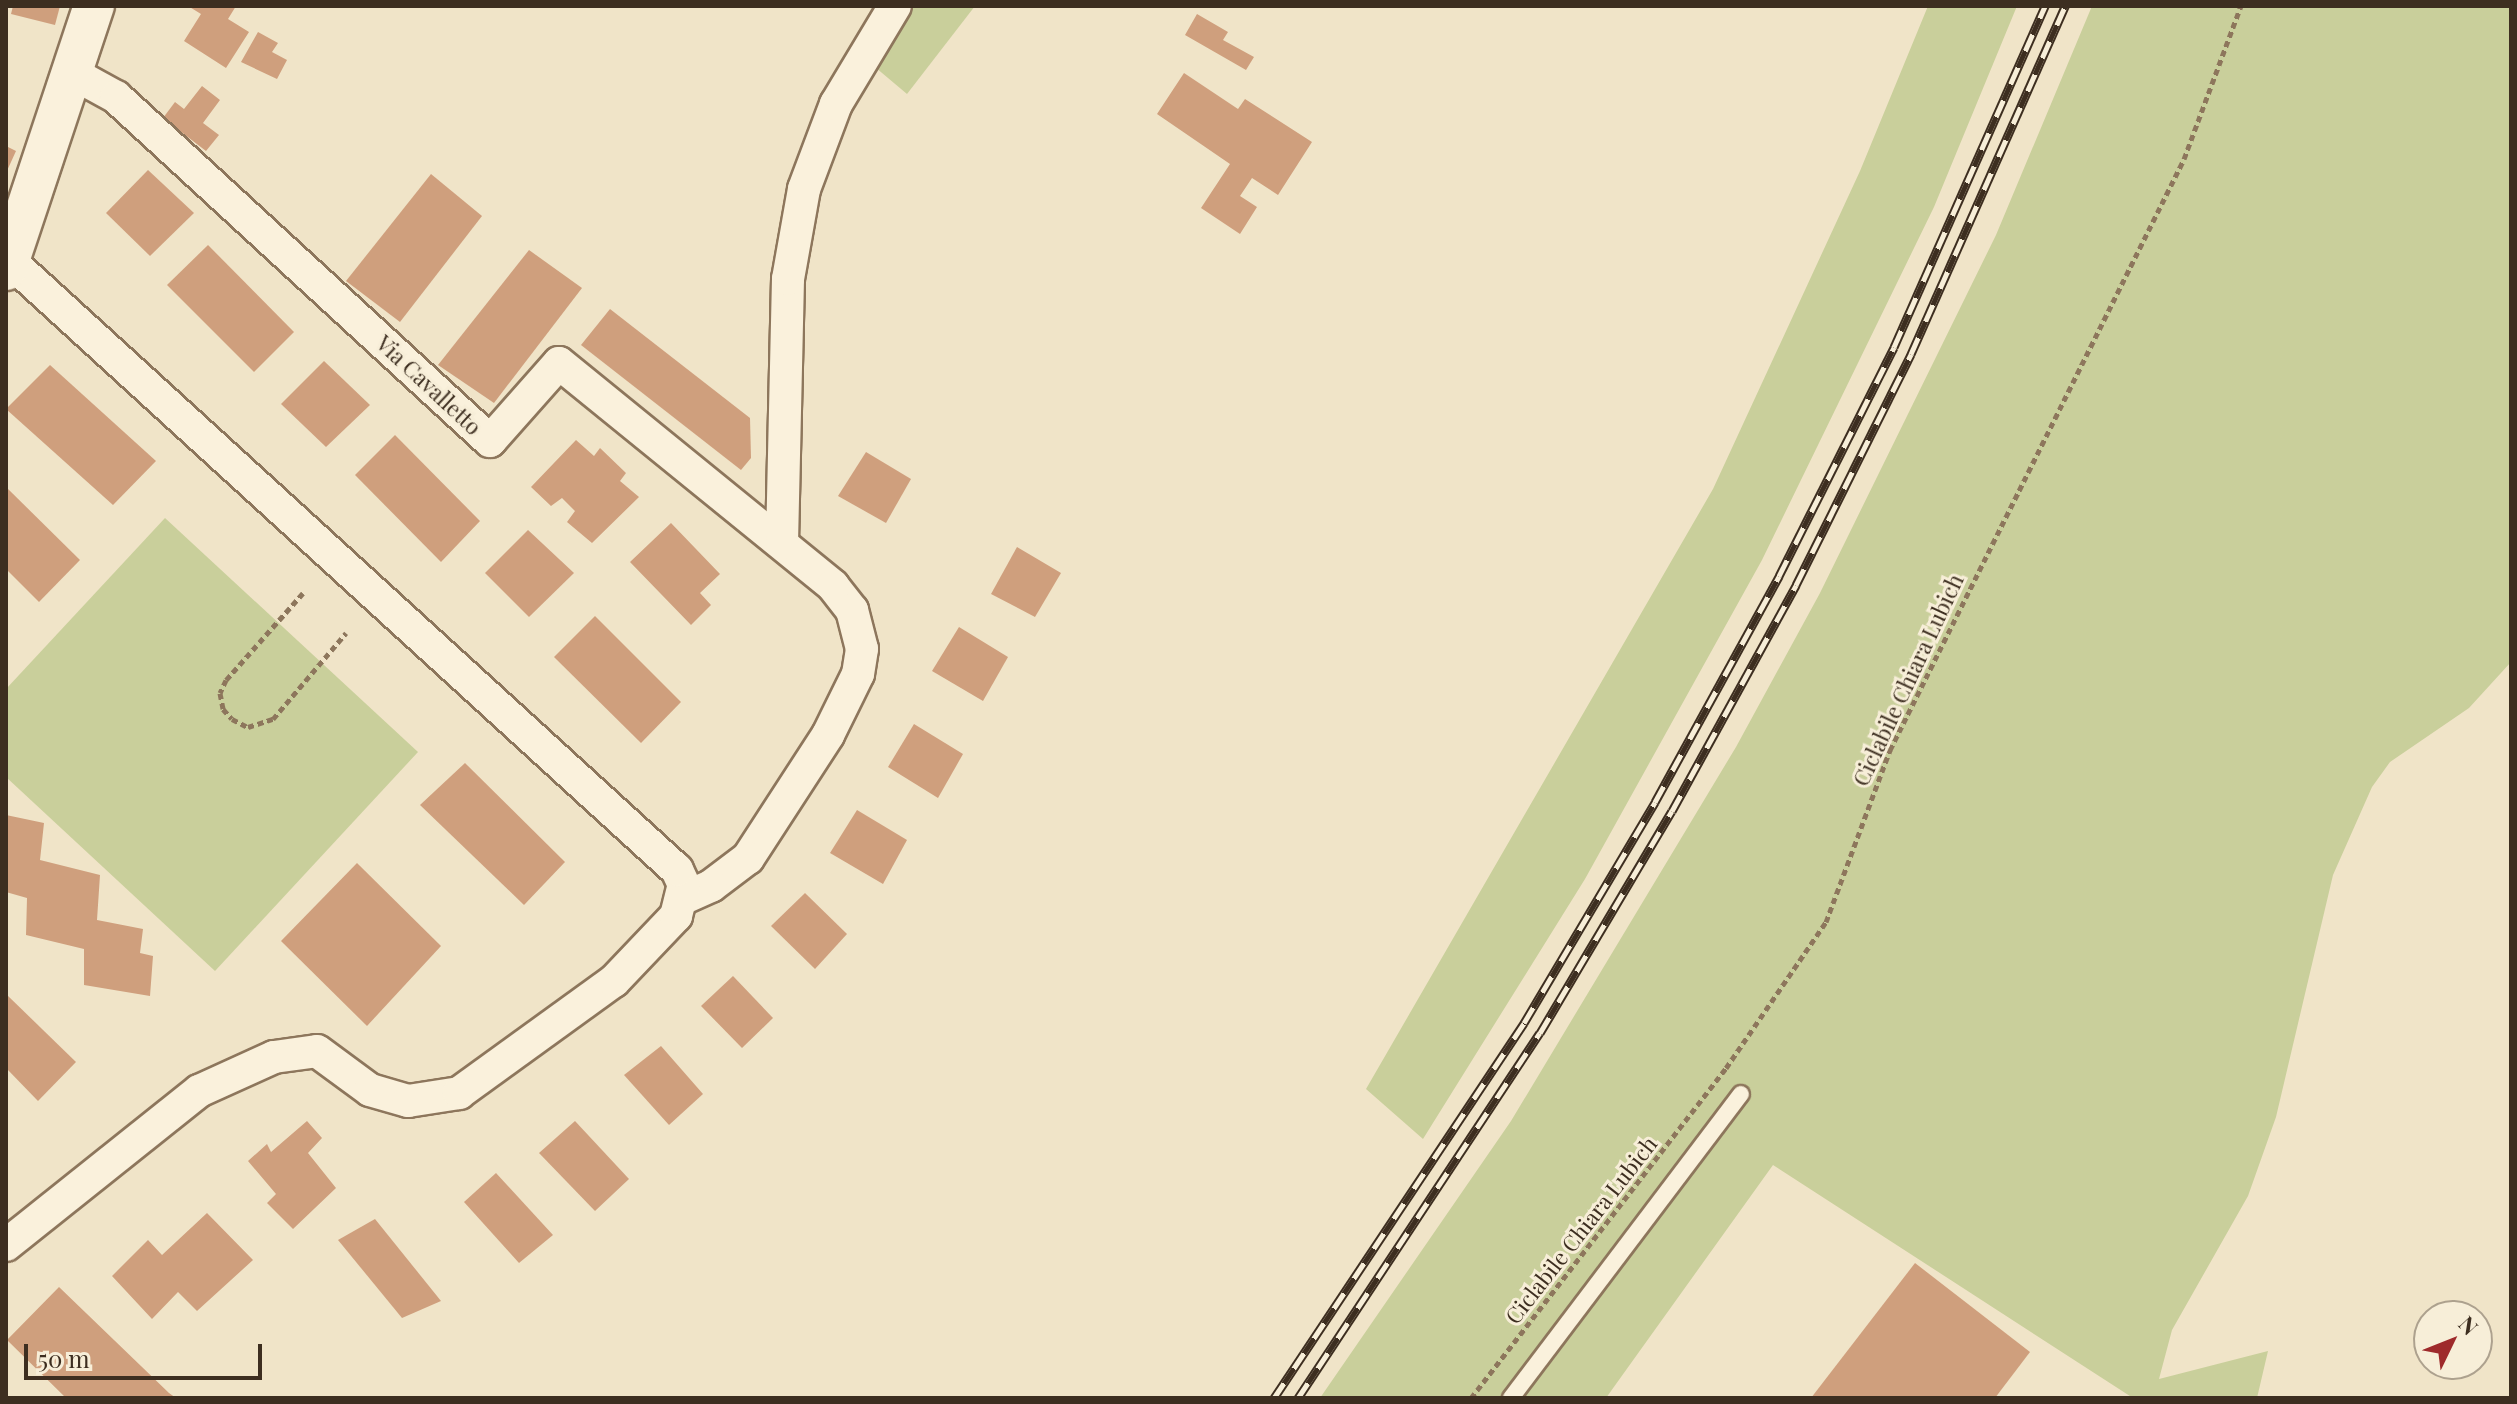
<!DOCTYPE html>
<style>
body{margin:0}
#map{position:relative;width:2517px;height:1404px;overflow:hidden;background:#f0e4c8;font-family:"Playfair Display",serif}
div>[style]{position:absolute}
.green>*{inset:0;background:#c9cf9b}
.building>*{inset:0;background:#cf9f7d}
.path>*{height:5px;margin-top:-2.5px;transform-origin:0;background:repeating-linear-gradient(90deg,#8d765c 0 6px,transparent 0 10px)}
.roads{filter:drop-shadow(2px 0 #8d765c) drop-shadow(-2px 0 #8d765c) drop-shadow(0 2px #8d765c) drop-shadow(0 -2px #8d765c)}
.service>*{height:16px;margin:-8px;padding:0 8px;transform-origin:8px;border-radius:8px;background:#faf1dc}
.minor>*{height:32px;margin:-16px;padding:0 16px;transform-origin:16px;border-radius:16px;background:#faf1dc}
.tertiary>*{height:40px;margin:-20px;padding:0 20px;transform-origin:20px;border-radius:20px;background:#faf1dc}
.rail>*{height:9px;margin-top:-4.5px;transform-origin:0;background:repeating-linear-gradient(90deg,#f7eed8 0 18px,#3d2e20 0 36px);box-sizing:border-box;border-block:2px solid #3d2e20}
span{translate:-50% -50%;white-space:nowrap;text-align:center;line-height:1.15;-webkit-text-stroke:6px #f7eed8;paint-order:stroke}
.street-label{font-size:22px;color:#3d2e20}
.frame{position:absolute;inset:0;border:8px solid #3d2e20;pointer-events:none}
.north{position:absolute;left:2413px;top:1300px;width:80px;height:80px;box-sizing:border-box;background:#f7eed8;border:2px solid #ada18e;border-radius:50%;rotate:47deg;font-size:22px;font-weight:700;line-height:32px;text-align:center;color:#3d2e20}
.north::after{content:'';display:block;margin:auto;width:28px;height:36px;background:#9e2a2b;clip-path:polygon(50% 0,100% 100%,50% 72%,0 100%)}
.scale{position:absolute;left:24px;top:1344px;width:238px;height:36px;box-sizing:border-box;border:4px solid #3d2e20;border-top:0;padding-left:10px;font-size:24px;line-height:28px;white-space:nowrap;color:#3d2e20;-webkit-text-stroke:6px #f7eed8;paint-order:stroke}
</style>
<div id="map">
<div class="green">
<div style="clip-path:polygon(906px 6px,975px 6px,907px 94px,869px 62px)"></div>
<div style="clip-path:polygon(1928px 6px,2017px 6px,1934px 207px,1762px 560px,1585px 879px,1423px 1139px,1366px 1089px,1713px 489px,1860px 171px)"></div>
<div style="clip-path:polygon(2092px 6px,2511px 6px,2511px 662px,2469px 708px,2390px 762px,2372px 787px,2333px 875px,2276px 1117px,2248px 1196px,2172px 1330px,2159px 1379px,2268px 1351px,2257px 1398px,2133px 1398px,1773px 1165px,1606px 1398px,1320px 1398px,1511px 1121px,1736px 747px,1820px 593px,1996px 235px)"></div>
<div style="clip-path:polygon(165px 518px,418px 752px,215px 971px,6px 777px,6px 689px)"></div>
</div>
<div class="building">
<div style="clip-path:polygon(13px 6px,60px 6px,55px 25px,11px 14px)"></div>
<div style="clip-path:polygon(188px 6px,236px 6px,228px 19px,249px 32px,226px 68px,184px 41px,201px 14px)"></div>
<div style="clip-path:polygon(1197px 14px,1228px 32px,1223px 40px,1254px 57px,1246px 70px,1185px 35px)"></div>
<div style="clip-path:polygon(258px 32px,278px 43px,272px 52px,287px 60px,277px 79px,241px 62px)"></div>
<div style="clip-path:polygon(1184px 73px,1238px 109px,1245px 99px,1312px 142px,1278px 195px,1252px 178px,1240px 196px,1257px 207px,1240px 234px,1201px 208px,1230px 164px,1157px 114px)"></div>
<div style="clip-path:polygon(202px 86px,220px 100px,203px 123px,219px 135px,206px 151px,163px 118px,175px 102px,184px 109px)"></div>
<div style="clip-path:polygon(6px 146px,16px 151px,6px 173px)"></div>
<div style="clip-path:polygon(148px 170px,194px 213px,150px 256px,106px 213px)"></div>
<div style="clip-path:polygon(431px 174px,482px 216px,400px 322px,346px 281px)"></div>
<div style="clip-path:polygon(208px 245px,294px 332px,254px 372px,167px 285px)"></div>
<div style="clip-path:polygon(529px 250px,582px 288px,494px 403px,438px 365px)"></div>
<div style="clip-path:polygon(610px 309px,750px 418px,751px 458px,741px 470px,581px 345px)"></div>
<div style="clip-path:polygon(324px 361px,370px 405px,326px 447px,281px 404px)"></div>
<div style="clip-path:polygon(50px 365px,156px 461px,113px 505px,6px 409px)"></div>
<div style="clip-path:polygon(395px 435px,480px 521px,441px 562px,355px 475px)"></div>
<div style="clip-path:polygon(576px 440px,594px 456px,600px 448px,626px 473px,620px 481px,639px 497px,592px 543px,567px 522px,575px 511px,562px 498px,551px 506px,531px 487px)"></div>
<div style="clip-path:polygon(866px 452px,911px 479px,886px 523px,838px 496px)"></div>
<div style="clip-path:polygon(6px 487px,80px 560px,39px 602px,6px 569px)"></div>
<div style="clip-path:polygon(671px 523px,720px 574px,700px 593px,711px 605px,691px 625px,630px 562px)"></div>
<div style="clip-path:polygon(528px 530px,574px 573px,529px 617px,485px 573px)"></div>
<div style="clip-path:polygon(1017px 547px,1061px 573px,1035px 617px,991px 594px)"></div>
<div style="clip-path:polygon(595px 616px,681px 702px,641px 743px,554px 657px)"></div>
<div style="clip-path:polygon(959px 627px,1008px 657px,983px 701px,932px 671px)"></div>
<div style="clip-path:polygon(914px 724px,963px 754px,938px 798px,888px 767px)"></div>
<div style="clip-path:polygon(465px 763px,565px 862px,524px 905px,420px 805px)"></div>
<div style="clip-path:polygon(857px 810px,907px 840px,883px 884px,830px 853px)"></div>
<div style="clip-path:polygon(6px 815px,44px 823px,40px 860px,100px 875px,97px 920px,143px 929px,140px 953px,153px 956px,150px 996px,84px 985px,84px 949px,26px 935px,27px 898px,6px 892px)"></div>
<div style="clip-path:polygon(357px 863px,441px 946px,367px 1026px,281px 941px)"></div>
<div style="clip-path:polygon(805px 893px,847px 934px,815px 969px,771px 926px)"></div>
<div style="clip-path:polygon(733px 976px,773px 1018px,742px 1048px,701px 1006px)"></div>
<div style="clip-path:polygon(6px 994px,76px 1062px,38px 1101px,6px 1068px)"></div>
<div style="clip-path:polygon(661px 1046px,703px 1094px,669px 1125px,624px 1075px)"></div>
<div style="clip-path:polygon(307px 1121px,322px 1138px,308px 1153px,336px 1188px,293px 1229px,267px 1203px,276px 1194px,248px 1161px,267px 1144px,271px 1152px)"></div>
<div style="clip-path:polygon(575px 1121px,629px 1179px,595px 1211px,539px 1153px)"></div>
<div style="clip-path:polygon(496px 1173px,553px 1235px,519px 1263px,464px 1202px)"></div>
<div style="clip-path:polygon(207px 1213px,253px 1260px,197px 1311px,178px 1292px,152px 1319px,112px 1276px,148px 1240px,162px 1255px)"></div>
<div style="clip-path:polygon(375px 1219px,441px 1301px,402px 1318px,338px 1240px)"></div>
<div style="clip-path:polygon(1915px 1263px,2030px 1352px,1995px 1398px,1811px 1398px)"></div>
<div style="clip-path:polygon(59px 1287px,169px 1393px,176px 1398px,66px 1398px,7px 1340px)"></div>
</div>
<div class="path">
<div style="left:303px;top:593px;width:116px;rotate:131.5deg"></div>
<div style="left:226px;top:680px;width:14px;rotate:115deg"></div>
<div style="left:220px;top:693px;width:16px;rotate:79deg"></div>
<div style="left:223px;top:709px;width:13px;rotate:48deg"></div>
<div style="left:232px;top:719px;width:18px;rotate:27deg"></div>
<div style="left:248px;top:727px;width:26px;rotate:-18deg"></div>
<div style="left:273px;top:719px;width:113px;rotate:-49.7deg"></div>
<div style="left:1471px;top:1398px;width:417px;rotate:-52.3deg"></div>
<div style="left:1726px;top:1068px;width:177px;rotate:-55.6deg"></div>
<div style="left:1826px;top:922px;width:184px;rotate:-69.6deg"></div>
<div style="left:1890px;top:750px;width:660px;rotate:-63.55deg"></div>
<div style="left:2184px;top:159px;width:163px;rotate:-69.6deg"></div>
</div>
<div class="roads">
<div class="service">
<div style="left:1511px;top:1398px;width:381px;rotate:-52.9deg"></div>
</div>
<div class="minor">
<div style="left:74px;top:74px;width:48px;rotate:28.7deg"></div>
<div style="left:116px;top:97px;width:508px;rotate:42.61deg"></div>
<div style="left:490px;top:441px;width:104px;rotate:-48.5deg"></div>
<div style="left:559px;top:363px;width:353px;rotate:39.1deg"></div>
<div style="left:833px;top:586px;width:31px;rotate:52deg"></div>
<div style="left:852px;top:610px;width:40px;rotate:75.6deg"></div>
<div style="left:862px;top:649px;width:25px;rotate:99deg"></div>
<div style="left:858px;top:674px;width:68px;rotate:116.2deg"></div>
<div style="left:828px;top:735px;width:147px;rotate:123deg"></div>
<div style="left:748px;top:858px;width:46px;rotate:142.9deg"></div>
<div style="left:711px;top:886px;width:30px;rotate:156deg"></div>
<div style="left:782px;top:543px;width:264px;rotate:-88.7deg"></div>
<div style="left:788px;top:279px;width:91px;rotate:-79.9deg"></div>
<div style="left:804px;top:189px;width:91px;rotate:-69.4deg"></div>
<div style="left:836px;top:104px;width:114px;rotate:-59deg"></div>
<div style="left:6px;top:1245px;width:247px;rotate:-38.6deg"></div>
<div style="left:199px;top:1091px;width:82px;rotate:-24.4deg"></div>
<div style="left:274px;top:1057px;width:43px;rotate:-7.9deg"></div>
<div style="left:317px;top:1051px;width:66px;rotate:36.3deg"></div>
<div style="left:370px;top:1090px;width:40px;rotate:16deg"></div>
<div style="left:408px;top:1101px;width:52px;rotate:-8.9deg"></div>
<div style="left:459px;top:1093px;width:191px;rotate:-35.9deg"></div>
<div style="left:614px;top:981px;width:90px;rotate:-46.4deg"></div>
<div style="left:676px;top:916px;width:32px;rotate:-76deg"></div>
<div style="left:684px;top:885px;width:17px;rotate:-115deg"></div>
<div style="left:677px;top:870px;width:902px;rotate:-137.61deg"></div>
</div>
<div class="tertiary">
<div style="left:6px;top:270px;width:278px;rotate:-71.6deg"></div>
</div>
</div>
<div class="rail">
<div style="left:1274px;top:1398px;width:451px;rotate:-56.3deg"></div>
<div style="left:1524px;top:1023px;width:257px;rotate:-59.3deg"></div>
<div style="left:1655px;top:802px;width:258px;rotate:-61.2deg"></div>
<div style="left:1779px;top:576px;width:256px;rotate:-63.3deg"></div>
<div style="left:1894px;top:347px;width:373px;rotate:-66.1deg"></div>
<div style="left:1298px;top:1398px;width:438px;rotate:-56.5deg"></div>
<div style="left:1540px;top:1033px;width:258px;rotate:-59.3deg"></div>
<div style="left:1672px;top:811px;width:258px;rotate:-61.2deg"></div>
<div style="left:1796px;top:585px;width:258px;rotate:-63.5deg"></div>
<div style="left:1911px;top:354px;width:381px;rotate:-66.1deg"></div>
</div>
<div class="street-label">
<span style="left:429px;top:385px;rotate:43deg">Via Cavalletto</span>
<span style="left:1908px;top:680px;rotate:-65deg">Ciclabile Chiara Lubich</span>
<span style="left:1581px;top:1230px;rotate:-52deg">Ciclabile Chiara Lubich</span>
</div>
<div class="frame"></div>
<div class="north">N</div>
<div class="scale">50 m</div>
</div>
